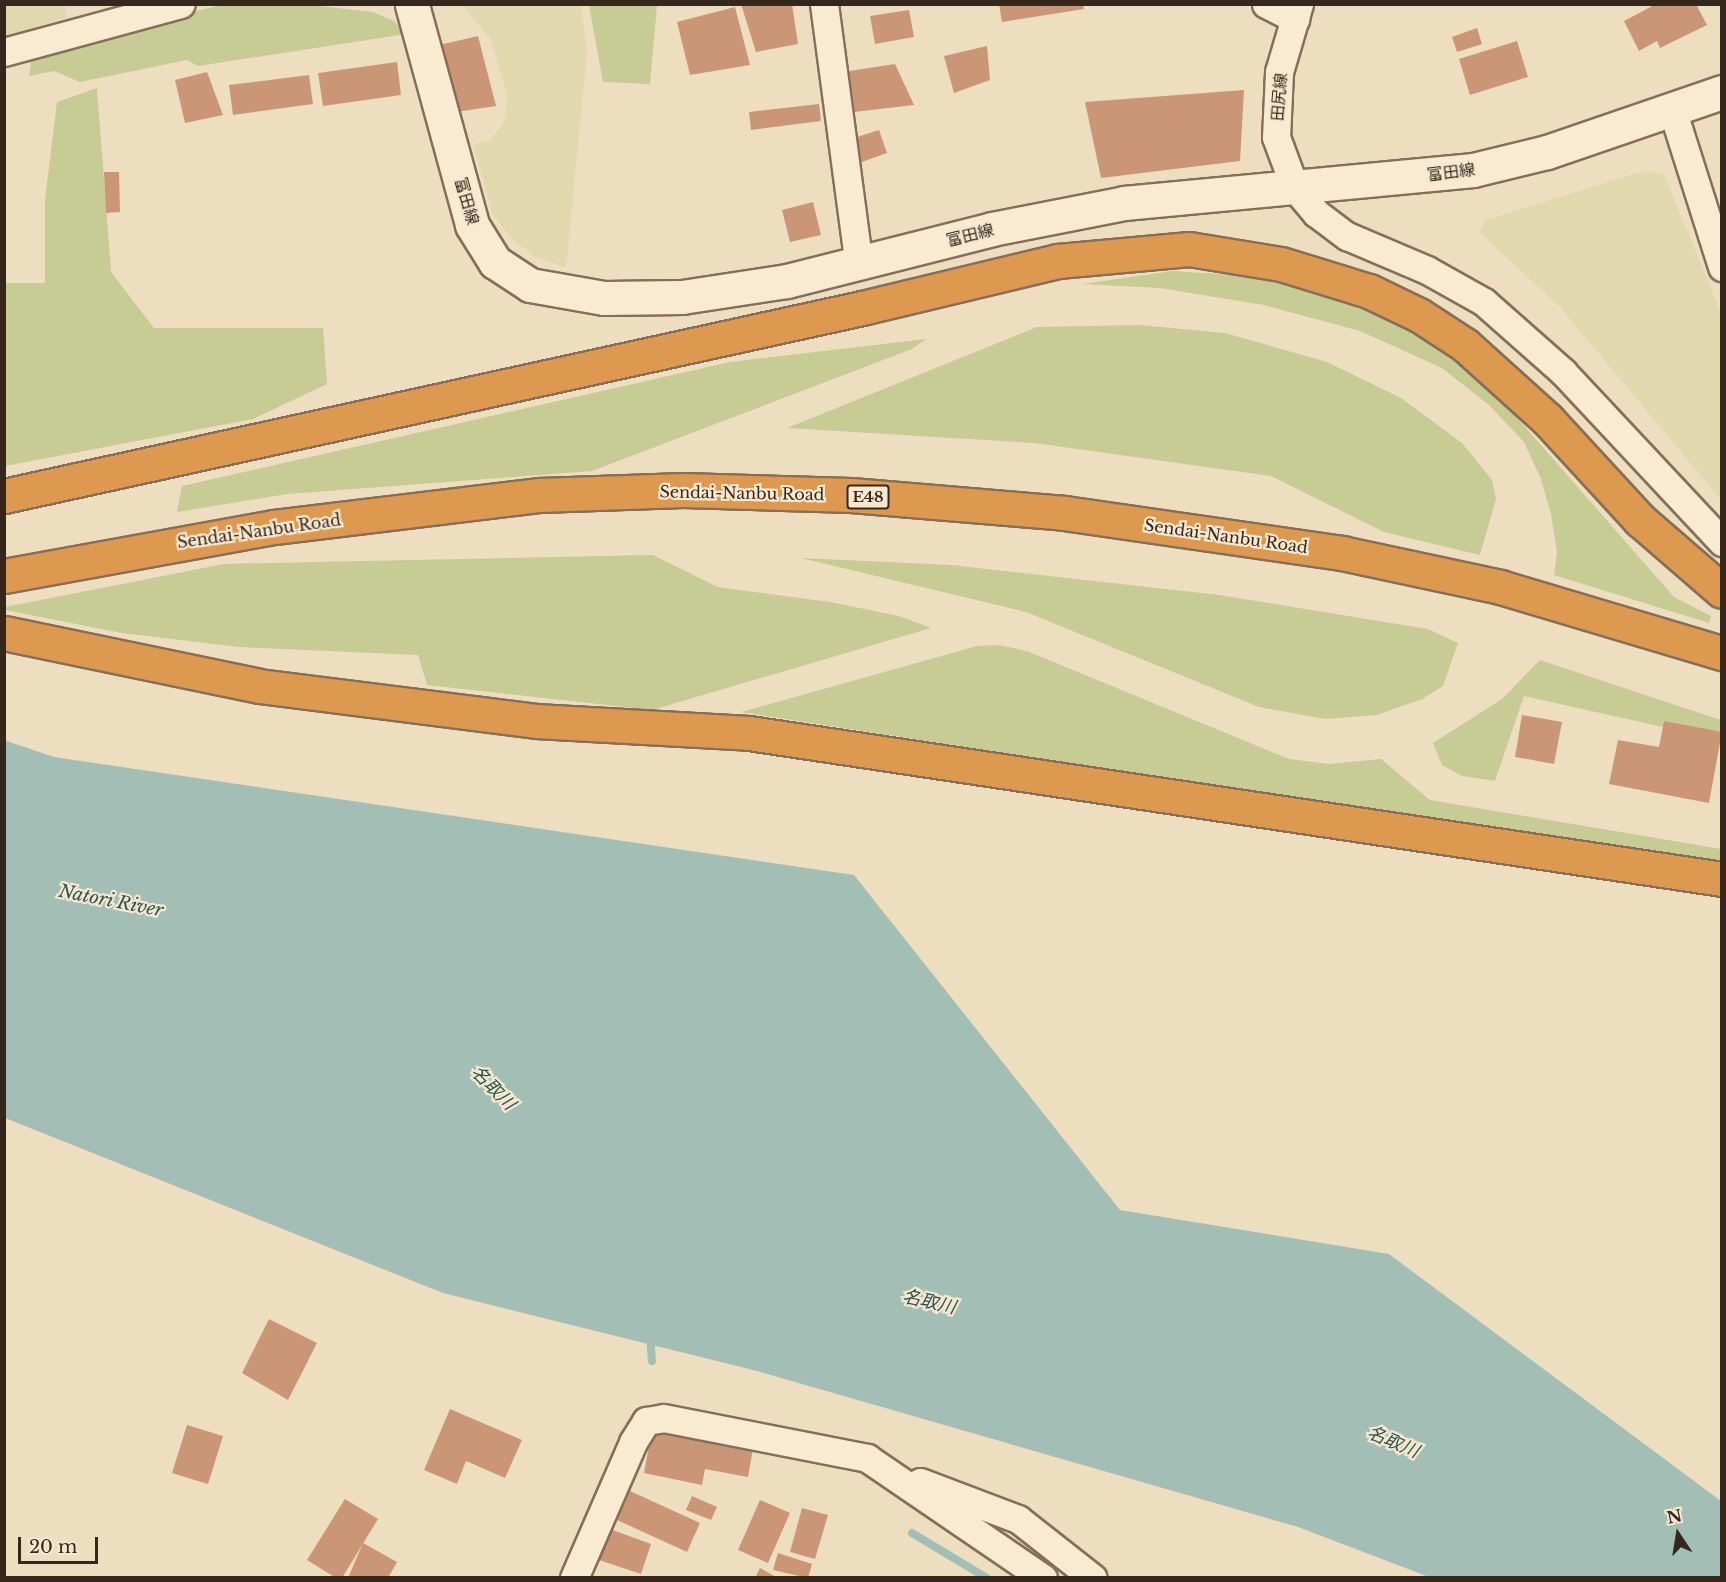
<!DOCTYPE html>
<meta charset="utf-8">
<style>
body{margin:0}
#map{position:relative;width:1726px;height:1582px;overflow:hidden;background:#eddec0;font-family:"Libre Baskerville","Noto Sans JP",serif}
div>[style]{position:absolute}
.farmland>*{inset:0;background:#e2d8ad}
.green>*{inset:0;background:#c7cb94}
.water>*{inset:0;background:#a3bfb5}
.stream>*{height:8px;margin:-4px;padding:0 4px;transform-origin:4px;border-radius:4px;background:#a3bfb5}
.building>*{inset:0;background:#cb9676}
.roads{filter:drop-shadow(2px 0 #866e58) drop-shadow(-2px 0 #866e58) drop-shadow(0 2px #866e58) drop-shadow(0 -2px #866e58)}
.minor>*{height:27px;margin:-13.5px;padding:0 13.5px;transform-origin:13.5px;border-radius:13.5px;background:#f8ebd2}
.tertiary>*{height:33px;margin:-16.5px;padding:0 16.5px;transform-origin:16.5px;border-radius:16.5px;background:#f8ebd2}
.motorway>*{height:33px;margin:-16.5px;padding:0 16.5px;transform-origin:16.5px;border-radius:16.5px;background:#dd9950}
span{translate:-50% -50%;white-space:nowrap;text-align:center;line-height:1.15;-webkit-text-stroke:4.5px #f5e8cf;paint-order:stroke}
.shield-label span{padding:2px 4px;background:#f5e8cf;border:2px solid;border-radius:4px;-webkit-text-stroke-width:0}
.shield-label{font-size:15px;color:#35271c;font-weight:700}
.street-label{font-size:16px;color:#35271c}
.water-label{font-size:18px;color:#2c5551;font-style:italic}
.frame{position:absolute;inset:0;border:6px solid #35271c;pointer-events:none}
.north{position:absolute;left:1648px;top:1504px;width:60px;height:60px;-webkit-text-stroke:4px #f5e8cf;paint-order:stroke;rotate:348deg;font-size:16px;font-weight:700;line-height:24px;text-align:center;color:#35271c}
.north::after{content:'';display:block;margin:auto;width:21px;height:27px;background:#35271c;clip-path:polygon(50% 0,100% 100%,50% 72%,0 100%)}
.scale{position:absolute;left:18px;top:1537px;width:80px;height:27px;box-sizing:border-box;border:3px solid #35271c;border-top:0;padding-left:8px;font-size:18px;line-height:21px;white-space:nowrap;color:#35271c;-webkit-text-stroke:4px #f5e8cf;paint-order:stroke}
</style>
<div id="map">
<div class="farmland">
<div style="clip-path:polygon(4px 5px,65px 5px,66px 17px,5px 38px)"></div>
<div style="clip-path:polygon(463px 5px,581px 5px,587px 52px,566px 268px,534px 256px,512px 239px,493px 215px,473px 145px,491px 139px,505px 121px,507px 96px,491px 40px)"></div>
<div style="clip-path:polygon(1643px 171px,1664px 174px,1721px 313px,1721px 500px,1560px 307px,1479px 232px,1486px 220px)"></div>
</div>
<div class="green">
<div style="clip-path:polygon(301px 4px,373px 12px,394px 21px,406px 34px,198px 66px,187px 60px,80px 82px,54px 71px,29px 76px,32px 54px,129px 27px,222px 5px)"></div>
<div style="clip-path:polygon(589px 5px,657px 5px,650px 84px,603px 82px)"></div>
<div style="clip-path:polygon(97px 88px,111px 272px,154px 328px,323px 328px,327px 384px,253px 419px,5px 466px,5px 283px,45px 283px,45px 200px,57px 102px)"></div>
<div style="clip-path:polygon(1173px 271px,1262px 277px,1339px 299px,1390px 320px,1446px 352px,1498px 396px,1674px 597px,1711px 616px,1709px 623px,1554px 575px,1557px 552px,1551px 514px,1541px 479px,1524px 442px,1489px 405px,1442px 368px,1360px 331px,1264px 305px,1160px 288px,1082px 284px)"></div>
<div style="clip-path:polygon(1140px 325px,1225px 333px,1327px 362px,1401px 398px,1462px 443px,1492px 480px,1496px 499px,1480px 555px,1384px 532px,1271px 476px,1034px 443px,787px 428px,1037px 327px)"></div>
<div style="clip-path:polygon(926px 339px,912px 349px,592px 471px,287px 494px,177px 512px,182px 486px,730px 362px)"></div>
<div style="clip-path:polygon(653px 555px,718px 587px,830px 602px,899px 616px,931px 628px,652px 710px,427px 685px,418px 655px,239px 647px,122px 633px,5px 610px,5px 607px,224px 564px)"></div>
<div style="clip-path:polygon(801px 558px,951px 565px,1219px 595px,1428px 629px,1458px 643px,1443px 686px,1422px 699px,1377px 715px,1325px 719px,1259px 707px,1026px 612px)"></div>
<div style="clip-path:polygon(999px 645px,1027px 651px,1289px 759px,1329px 764px,1381px 759px,1430px 800px,1721px 849px,1721px 865px,741px 712px,977px 646px)"></div>
<div style="clip-path:polygon(1540px 660px,1721px 720px,1721px 740px,1524px 696px,1495px 781px,1462px 776px,1442px 765px,1433px 743px,1502px 699px)"></div>
</div>
<div class="water">
<div style="clip-path:polygon(4px 740px,54px 757px,854px 875px,1120px 1210px,1389px 1254px,1721px 1501px,1721px 1577px,1429px 1577px,1298px 1527px,757px 1371px,443px 1293px,5px 1118px)"></div>
</div>
<div class="stream">
<div style="left:650px;top:1334px;width:27px;rotate:86deg"></div>
<div style="left:912px;top:1533px;width:87px;rotate:31deg"></div>
</div>
<div class="building">
<div style="clip-path:polygon(741px 4px,792px 4px,798px 44px,756px 52px)"></div>
<div style="clip-path:polygon(999px 4px,1083px 4px,1084px 9px,1002px 22px)"></div>
<div style="clip-path:polygon(1656px 4px,1696px 4px,1707px 25px,1660px 48px,1657px 41px,1639px 51px,1624px 21px)"></div>
<div style="clip-path:polygon(735px 7px,750px 65px,690px 75px,677px 22px)"></div>
<div style="clip-path:polygon(909px 10px,914px 37px,875px 44px,870px 16px)"></div>
<div style="clip-path:polygon(1477px 28px,1482px 44px,1457px 52px,1452px 37px)"></div>
<div style="clip-path:polygon(478px 36px,496px 106px,456px 112px,435px 46px)"></div>
<div style="clip-path:polygon(1517px 41px,1528px 77px,1470px 95px,1459px 59px)"></div>
<div style="clip-path:polygon(987px 46px,990px 80px,954px 93px,944px 56px)"></div>
<div style="clip-path:polygon(397px 62px,401px 95px,323px 106px,318px 73px)"></div>
<div style="clip-path:polygon(895px 64px,914px 105px,854px 112px,843px 72px)"></div>
<div style="clip-path:polygon(207px 72px,223px 115px,185px 123px,175px 80px)"></div>
<div style="clip-path:polygon(309px 75px,313px 104px,233px 115px,229px 85px)"></div>
<div style="clip-path:polygon(1244px 90px,1240px 161px,1101px 178px,1085px 102px)"></div>
<div style="clip-path:polygon(819px 104px,821px 121px,751px 130px,749px 112px)"></div>
<div style="clip-path:polygon(879px 130px,887px 153px,859px 163px,851px 139px)"></div>
<div style="clip-path:polygon(104px 172px,119px 172px,120px 212px,106px 213px)"></div>
<div style="clip-path:polygon(813px 202px,821px 235px,790px 242px,782px 210px)"></div>
<div style="clip-path:polygon(1522px 715px,1562px 722px,1554px 764px,1515px 757px)"></div>
<div style="clip-path:polygon(1664px 721px,1722px 732px,1709px 803px,1609px 784px,1618px 740px,1659px 747px)"></div>
<div style="clip-path:polygon(269px 1319px,317px 1343px,288px 1400px,242px 1373px)"></div>
<div style="clip-path:polygon(450px 1409px,522px 1440px,505px 1478px,466px 1461px,457px 1484px,424px 1470px)"></div>
<div style="clip-path:polygon(187px 1425px,223px 1436px,208px 1484px,172px 1473px)"></div>
<div style="clip-path:polygon(652px 1430px,753px 1449px,748px 1477px,705px 1469px,702px 1485px,644px 1473px)"></div>
<div style="clip-path:polygon(630px 1491px,700px 1523px,687px 1552px,617px 1520px)"></div>
<div style="clip-path:polygon(692px 1496px,717px 1507px,711px 1520px,686px 1510px)"></div>
<div style="clip-path:polygon(345px 1499px,378px 1519px,342px 1578px,336px 1578px,307px 1560px)"></div>
<div style="clip-path:polygon(760px 1500px,790px 1513px,768px 1563px,738px 1550px)"></div>
<div style="clip-path:polygon(802px 1508px,828px 1515px,815px 1559px,790px 1552px)"></div>
<div style="clip-path:polygon(607px 1528px,651px 1544px,641px 1574px,596px 1559px)"></div>
<div style="clip-path:polygon(363px 1543px,397px 1562px,388px 1578px,348px 1578px)"></div>
<div style="clip-path:polygon(778px 1553px,812px 1564px,808px 1578px,773px 1570px)"></div>
<div style="clip-path:polygon(760px 1568px,778px 1578px,755px 1578px)"></div>
</div>
<div class="roads">
<div class="minor">
<div style="left:824px;top:4px;width:263px;rotate:82.4deg"></div>
<div style="left:1266px;top:4px;width:33px;rotate:27deg"></div>
<div style="left:1299px;top:4px;width:71px;rotate:106.4deg"></div>
<div style="left:1279px;top:72px;width:65px;rotate:92.6deg"></div>
<div style="left:1276px;top:137px;width:54px;rotate:69.6deg"></div>
<div style="left:1295px;top:188px;width:33px;rotate:50deg"></div>
<div style="left:1316px;top:213px;width:39px;rotate:37deg"></div>
<div style="left:1347px;top:236px;width:87px;rotate:23deg"></div>
<div style="left:1427px;top:270px;width:65px;rotate:29.3deg"></div>
<div style="left:1484px;top:302px;width:106px;rotate:41.5deg"></div>
<div style="left:1563px;top:372px;width:233px;rotate:46.9deg"></div>
<div style="left:4px;top:52px;width:183px;rotate:-15.2deg"></div>
<div style="left:1672px;top:109px;width:166px;rotate:72.4deg"></div>
<div style="left:920px;top:1482px;width:105px;rotate:20.7deg"></div>
<div style="left:1018px;top:1519px;width:95px;rotate:38.2deg"></div>
<div style="left:574px;top:1578px;width:148px;rotate:-66.5deg"></div>
<div style="left:633px;top:1442px;width:25px;rotate:-58deg"></div>
<div style="left:646px;top:1421px;width:18px;rotate:-9deg"></div>
<div style="left:664px;top:1418px;width:207px;rotate:11.1deg"></div>
<div style="left:867px;top:1458px;width:213px;rotate:34.3deg"></div>
</div>
<div class="tertiary">
<div style="left:412px;top:5px;width:228px;rotate:74.7deg"></div>
<div style="left:472px;top:225px;width:44px;rotate:58.1deg"></div>
<div style="left:495px;top:262px;width:42px;rotate:33.3deg"></div>
<div style="left:530px;top:285px;width:75px;rotate:10deg"></div>
<div style="left:604px;top:298px;width:78px;rotate:-0.7deg"></div>
<div style="left:682px;top:297px;width:106px;rotate:-8.7deg"></div>
<div style="left:787px;top:281px;width:211px;rotate:-14.2deg"></div>
<div style="left:992px;top:229px;width:135px;rotate:-11.1deg"></div>
<div style="left:1124px;top:203px;width:351px;rotate:-5.4deg"></div>
<div style="left:1473px;top:170px;width:76px;rotate:-13.7deg"></div>
<div style="left:1547px;top:152px;width:185px;rotate:-18.9deg"></div>
</div>
<div class="motorway">
<div style="left:4px;top:496px;width:878px;rotate:-12.36deg"></div>
<div style="left:862px;top:308px;width:202px;rotate:-13.5deg"></div>
<div style="left:1058px;top:261px;width:132px;rotate:-5.2deg"></div>
<div style="left:1189px;top:249px;width:93px;rotate:9.3deg"></div>
<div style="left:1281px;top:264px;width:92px;rotate:17.1deg"></div>
<div style="left:1369px;top:291px;width:55px;rotate:25.6deg"></div>
<div style="left:1419px;top:315px;width:55px;rotate:33.1deg"></div>
<div style="left:1465px;top:345px;width:112px;rotate:42.1deg"></div>
<div style="left:1548px;top:420px;width:136px;rotate:47.4deg"></div>
<div style="left:1640px;top:520px;width:108px;rotate:40.9deg"></div>
<div style="left:4px;top:576px;width:274px;rotate:-10.3deg"></div>
<div style="left:274px;top:527px;width:268px;rotate:-6.9deg"></div>
<div style="left:540px;top:495px;width:143px;rotate:-2deg"></div>
<div style="left:683px;top:490px;width:168px;rotate:1.7deg"></div>
<div style="left:851px;top:495px;width:214px;rotate:4.8deg"></div>
<div style="left:1064px;top:513px;width:281px;rotate:8.2deg"></div>
<div style="left:1342px;top:553px;width:162px;rotate:12.1deg"></div>
<div style="left:1500px;top:587px;width:232px;rotate:16.6deg"></div>
<div style="left:4px;top:633px;width:260px;rotate:11.7deg"></div>
<div style="left:259px;top:686px;width:279px;rotate:7.2deg"></div>
<div style="left:536px;top:721px;width:213px;rotate:3.2deg"></div>
<div style="left:749px;top:733px;width:984px;rotate:8.53deg"></div>
</div>
</div>
<div class="shield-label">
<span style="left:868px;top:497px">E48</span>
</div>
<div class="street-label">
<span style="left:1279px;top:97px;rotate:-85deg">田尻線</span>
<span style="left:1451px;top:172px;rotate:-7deg">富田線</span>
<span style="left:467px;top:201px;rotate:74deg">富田線</span>
<span style="left:970px;top:235px;rotate:-14deg">富田線</span>
<span style="left:742px;top:493px;rotate:1deg">Sendai-Nanbu Road</span>
<span style="left:259px;top:531px;rotate:-8deg">Sendai-Nanbu Road</span>
<span style="left:1226px;top:536px;rotate:8deg">Sendai-Nanbu Road</span>
</div>
<div class="water-label">
<span style="left:111px;top:901px;rotate:11deg">Natori River</span>
<span style="left:493px;top:1088px;rotate:45deg">名取川</span>
<span style="left:929px;top:1302px;rotate:13deg">名取川</span>
<span style="left:1393px;top:1442px;rotate:23deg">名取川</span>
</div>
<div class="frame"></div>
<div class="north">N</div>
<div class="scale">20 m</div>
</div>
